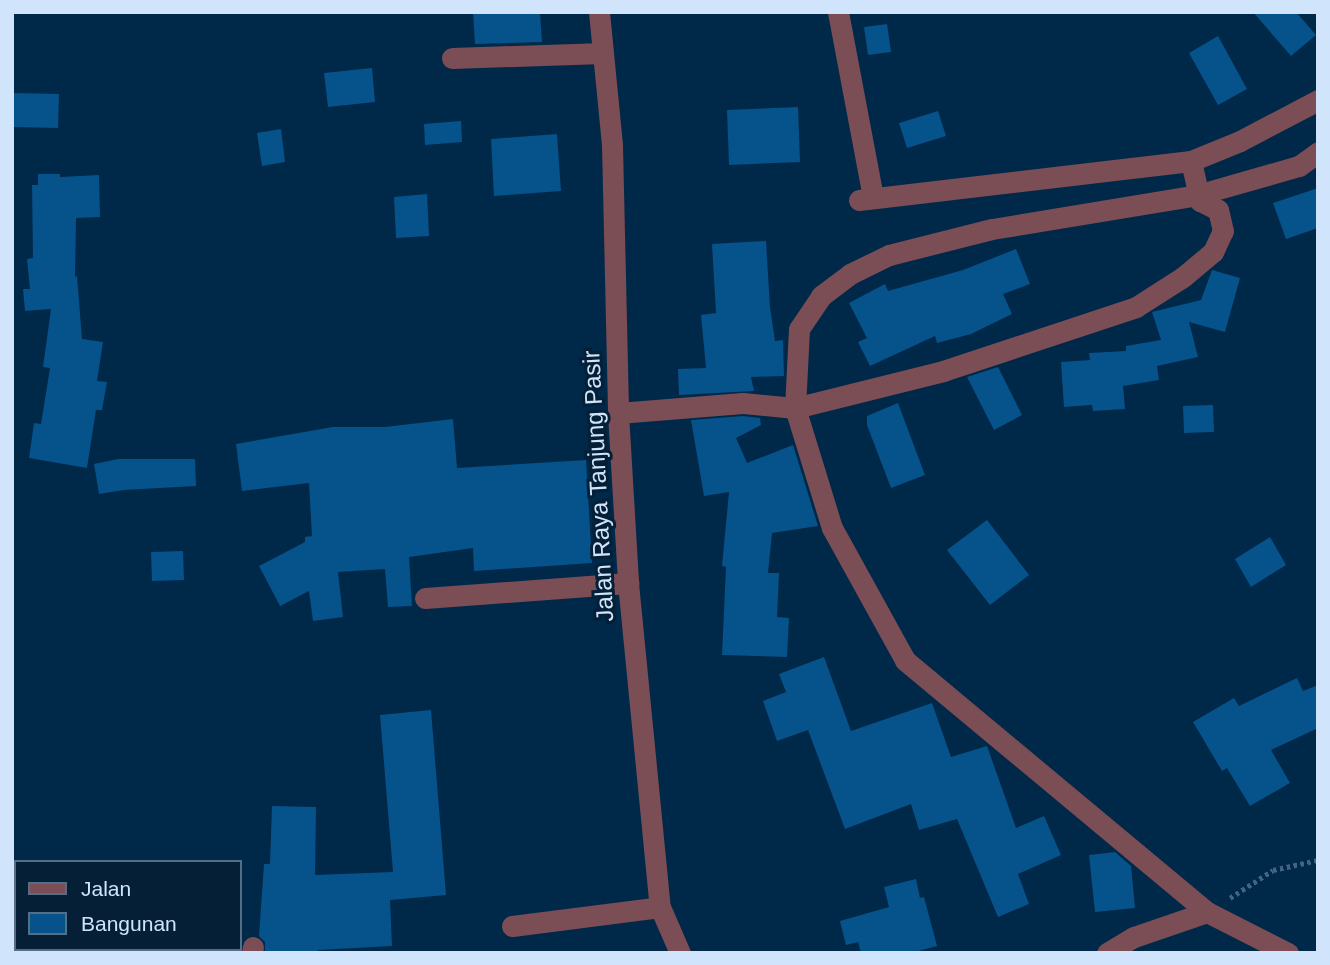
<!DOCTYPE html>
<style>
body{margin:0}
#map{position:relative;width:1330px;height:965px;overflow:hidden;background:#002849;font-family:Arial,sans-serif}
div>[style]{position:absolute}
.building>*{inset:0;background:#06528a}
.path>*{height:4.5px;margin-top:-2.25px;transform-origin:0;background:repeating-linear-gradient(90deg,#426482 0 3.5px,transparent 0 7px)}
.minor>*{height:21px;margin:-10.5px;padding:0 10.5px;transform-origin:10.5px;border-radius:10.5px;background:#7b4d55}
span{translate:-50% -50%;white-space:nowrap;text-align:center;line-height:1.15;-webkit-text-stroke:6px #041f36;paint-order:stroke}
.street-label{font-size:24px;color:#d0e5fb}
.frame{position:absolute;inset:0;border:14px solid #d0e5fb;pointer-events:none}
.legend{position:absolute;left:14px;top:860px;width:228px;height:91px;box-sizing:border-box;background:#041f36;border:2px solid #566e85;margin:0;padding:9px 12px;list-style:none;font-size:21px;color:#d0e5fb}
.legend li{display:flex;align-items:center;gap:14px;height:35px}
.legend b{width:35px;border:2px solid #566e85}
</style>
<div id="map">
<div class="building">
<div style="clip-path:polygon(473px 12px,540px 12px,542px 42px,475px 44px)"></div>
<div style="clip-path:polygon(1253px 12px,1296px 12px,1316px 35px,1291px 56px)"></div>
<div style="clip-path:polygon(887px 24px,891px 52px,868px 55px,864px 27px)"></div>
<div style="clip-path:polygon(1218px 36px,1247px 89px,1218px 105px,1189px 53px)"></div>
<div style="clip-path:polygon(372px 68px,375px 102px,328px 107px,324px 73px)"></div>
<div style="clip-path:polygon(12px 93px,59px 94px,58px 128px,12px 127px)"></div>
<div style="clip-path:polygon(798px 107px,800px 162px,729px 165px,727px 110px)"></div>
<div style="clip-path:polygon(938px 111px,946px 136px,907px 148px,899px 123px)"></div>
<div style="clip-path:polygon(461px 121px,462px 142px,425px 145px,424px 124px)"></div>
<div style="clip-path:polygon(281px 129px,285px 162px,262px 166px,257px 133px)"></div>
<div style="clip-path:polygon(557px 134px,561px 191px,494px 196px,491px 139px)"></div>
<div style="clip-path:polygon(38px 174px,60px 174px,60px 177px,99px 175px,100px 217px,76px 218px,75px 277px,77px 276px,82px 339px,103px 342px,97px 381px,107px 382px,102px 410px,96px 410px,87px 468px,29px 458px,34px 423px,41px 424px,50px 368px,43px 367px,51px 309px,25px 311px,23px 289px,30px 289px,27px 259px,33px 258px,32px 185px,38px 185px)"></div>
<div style="clip-path:polygon(1318px 188px,1318px 228px,1286px 239px,1273px 203px)"></div>
<div style="clip-path:polygon(427px 194px,429px 236px,396px 238px,394px 197px)"></div>
<div style="clip-path:polygon(766px 241px,770px 307px,775px 341px,783px 340px,784px 376px,751px 377px,754px 391px,679px 395px,678px 369px,706px 368px,701px 315px,716px 313px,712px 244px)"></div>
<div style="clip-path:polygon(1016px 249px,1030px 284px,1003px 294px,1012px 314px,971px 334px,937px 343px,935px 336px,870px 366px,858px 342px,867px 338px,849px 303px,885px 284px,888px 291px,963px 270px)"></div>
<div style="clip-path:polygon(1212px 270px,1240px 278px,1225px 332px,1189px 322px,1198px 357px,1157px 366px,1159px 380px,1123px 386px,1125px 409px,1093px 411px,1092px 405px,1064px 407px,1061px 362px,1090px 360px,1089px 353px,1126px 351px,1126px 346px,1161px 340px,1152px 312px,1201px 300px)"></div>
<div style="clip-path:polygon(998px 367px,1022px 415px,994px 430px,967px 377px)"></div>
<div style="clip-path:polygon(898px 403px,925px 475px,891px 488px,867px 425px,867px 416px)"></div>
<div style="clip-path:polygon(1213px 405px,1214px 432px,1184px 433px,1183px 406px)"></div>
<div style="clip-path:polygon(743px 416px,760px 418px,761px 425px,736px 438px,747px 463px,793px 445px,818px 526px,772px 533px,768px 573px,779px 573px,777px 617px,789px 618px,787px 657px,722px 655px,726px 567px,722px 566px,729px 492px,704px 496px,691px 420px)"></div>
<div style="clip-path:polygon(453px 419px,457px 468px,586px 460px,592px 563px,474px 571px,473px 548px,409px 557px,412px 606px,388px 607px,385px 569px,338px 572px,343px 617px,313px 621px,309px 591px,280px 606px,259px 566px,305px 542px,305px 537px,312px 536px,309px 483px,242px 491px,236px 444px,333px 427px,385px 427px)"></div>
<div style="clip-path:polygon(118px 459px,195px 459px,196px 486px,124px 490px,99px 494px,94px 464px)"></div>
<div style="clip-path:polygon(987px 520px,1029px 575px,990px 605px,947px 550px)"></div>
<div style="clip-path:polygon(1270px 537px,1286px 565px,1251px 587px,1235px 559px)"></div>
<div style="clip-path:polygon(183px 551px,184px 580px,152px 581px,151px 552px)"></div>
<div style="clip-path:polygon(824px 657px,851px 731px,932px 703px,951px 757px,987px 746px,1016px 828px,1044px 816px,1061px 855px,1018px 874px,1029px 904px,998px 917px,957px 819px,919px 830px,911px 804px,845px 829px,808px 730px,777px 741px,763px 701px,786px 692px,779px 674px)"></div>
<div style="clip-path:polygon(1297px 678px,1303px 691px,1318px 685px,1318px 728px,1271px 750px,1290px 783px,1250px 806px,1227px 768px,1222px 771px,1193px 722px,1234px 698px,1239px 706px)"></div>
<div style="clip-path:polygon(431px 710px,446px 895px,390px 900px,392px 946px,318px 950px,317px 953px,265px 953px,265px 942px,259px 936px,264px 864px,270px 864px,272px 806px,316px 807px,315px 875px,393px 872px,380px 715px)"></div>
<div style="clip-path:polygon(1115px 852px,1131px 866px,1135px 908px,1095px 912px,1089px 855px)"></div>
<div style="clip-path:polygon(916px 879px,920px 898px,924px 897px,937px 946px,911px 953px,861px 953px,858px 942px,846px 945px,840px 921px,889px 907px,884px 887px)"></div>
</div>
<div class="path">
<div style="left:1230px;top:898px;width:51px;rotate:-33.1deg"></div>
<div style="left:1273px;top:870px;width:46px;rotate:-12.5deg"></div>
</div>
<div class="minor">
<div style="left:599px;top:12px;width:134px;rotate:84.4deg"></div>
<div style="left:612px;top:145px;width:268px;rotate:88.7deg"></div>
<div style="left:618px;top:413px;width:170px;rotate:86.6deg"></div>
<div style="left:628px;top:583px;width:326px;rotate:84.4deg"></div>
<div style="left:660px;top:907px;width:50px;rotate:66.5deg"></div>
<div style="left:838px;top:12px;width:188px;rotate:79.3deg"></div>
<div style="left:452px;top:58px;width:151px;rotate:-1.9deg"></div>
<div style="left:859px;top:200px;width:334px;rotate:-6.7deg"></div>
<div style="left:1191px;top:161px;width:53px;rotate:-22.2deg"></div>
<div style="left:1240px;top:141px;width:88px;rotate:-27.7deg"></div>
<div style="left:618px;top:413px;width:125px;rotate:-4.6deg"></div>
<div style="left:743px;top:403px;width:52px;rotate:5.5deg"></div>
<div style="left:795px;top:408px;width:153px;rotate:-14deg"></div>
<div style="left:943px;top:371px;width:203px;rotate:-18.3deg"></div>
<div style="left:1136px;top:307px;width:56px;rotate:-32.6deg"></div>
<div style="left:1183px;top:277px;width:39px;rotate:-40deg"></div>
<div style="left:1213px;top:252px;width:23px;rotate:-65deg"></div>
<div style="left:1223px;top:231px;width:22px;rotate:-103deg"></div>
<div style="left:1218px;top:210px;width:20px;rotate:-153deg"></div>
<div style="left:1200px;top:201px;width:41px;rotate:-102.7deg"></div>
<div style="left:425px;top:598px;width:204px;rotate:-4.2deg"></div>
<div style="left:512px;top:926px;width:149px;rotate:-7.3deg"></div>
<div style="left:252px;top:953px;width:6px;rotate:-81deg"></div>
<div style="left:1107px;top:953px;width:31px;rotate:-31deg"></div>
<div style="left:1134px;top:937px;width:77px;rotate:-18.9deg"></div>
<div style="left:1288px;top:953px;width:91px;rotate:-153.2deg"></div>
<div style="left:1207px;top:912px;width:393px;rotate:-140.2deg"></div>
<div style="left:905px;top:660px;width:151px;rotate:-118.9deg"></div>
<div style="left:832px;top:528px;width:126px;rotate:-107.1deg"></div>
<div style="left:795px;top:408px;width:79px;rotate:-87.1deg"></div>
<div style="left:799px;top:329px;width:40px;rotate:-56deg"></div>
<div style="left:821px;top:296px;width:36px;rotate:-37deg"></div>
<div style="left:850px;top:274px;width:43px;rotate:-26deg"></div>
<div style="left:889px;top:255px;width:106px;rotate:-14.2deg"></div>
<div style="left:992px;top:229px;width:208px;rotate:-9.4deg"></div>
<div style="left:1197px;top:195px;width:106px;rotate:-15.9deg"></div>
<div style="left:1299px;top:166px;width:24px;rotate:-36deg"></div>
</div>
<div class="street-label">
<span style="left:598px;top:486px;rotate:-93deg">Jalan Raya Tanjung Pasir</span>
</div>
<div class="frame"></div>
<ul class="legend">
<li><b style="height:9px;background:#7b4d55"></b>Jalan</li>
<li><b style="height:19px;background:#06528a"></b>Bangunan</li>
</ul>
</div>
